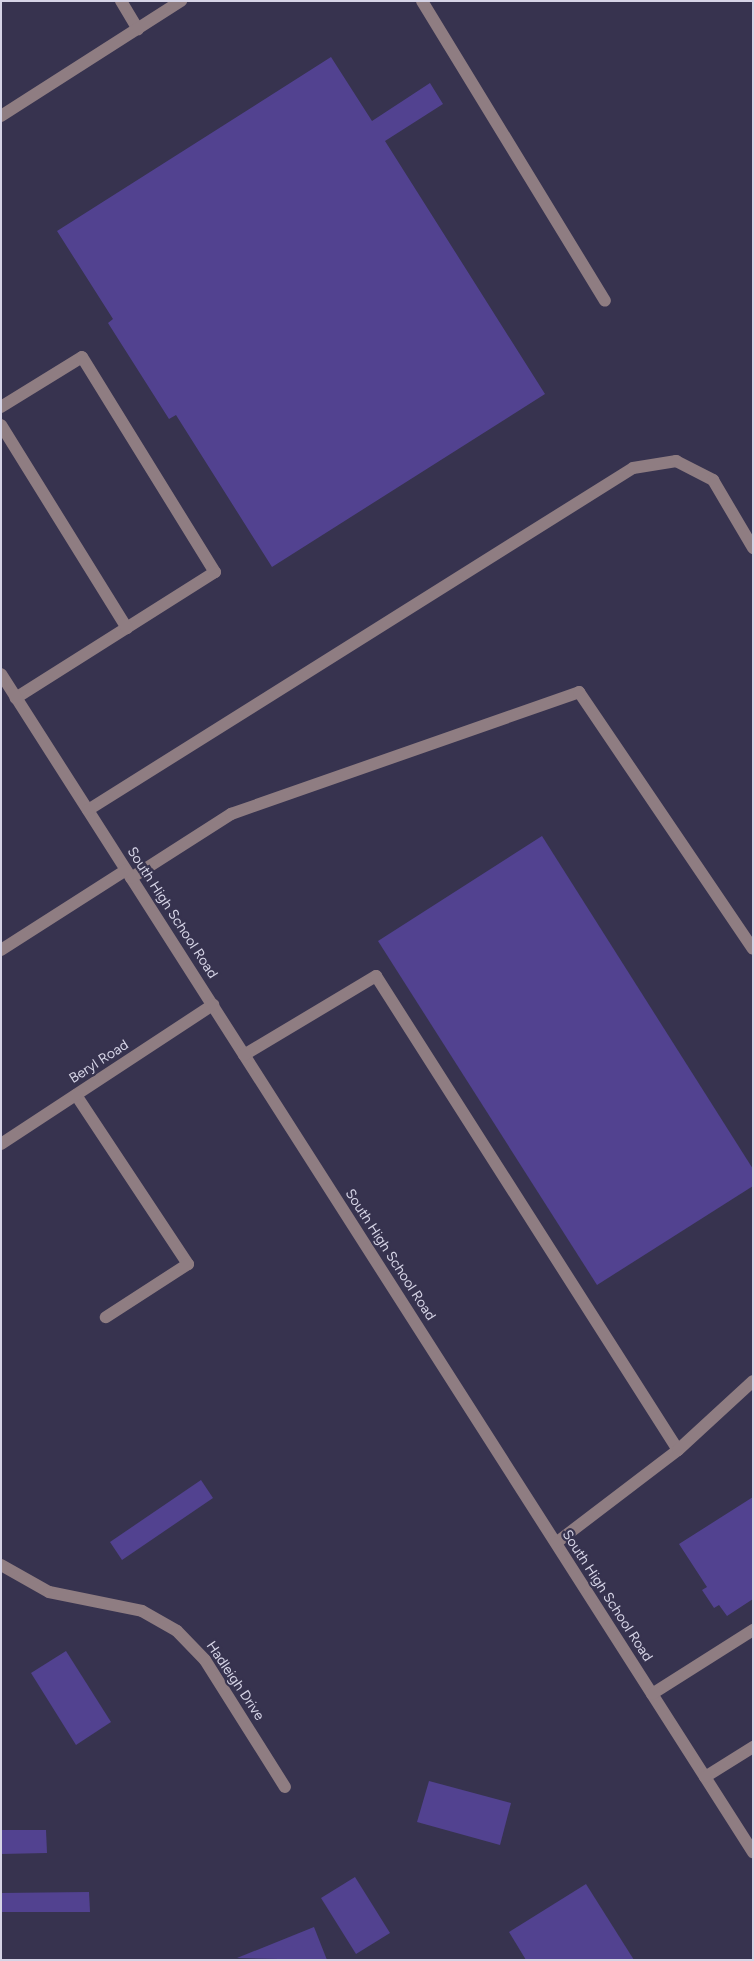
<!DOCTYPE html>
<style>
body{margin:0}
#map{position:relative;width:754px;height:1961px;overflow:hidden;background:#37334f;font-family:Figtree,sans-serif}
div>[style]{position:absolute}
.building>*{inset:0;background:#524290}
.minor>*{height:12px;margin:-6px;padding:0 6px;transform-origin:6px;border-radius:6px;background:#8f7d82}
span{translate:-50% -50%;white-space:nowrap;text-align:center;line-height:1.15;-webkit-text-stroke:4.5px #37334f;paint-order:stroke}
.street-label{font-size:14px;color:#d6d4e6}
.frame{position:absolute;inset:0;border:2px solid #d6d4e6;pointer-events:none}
</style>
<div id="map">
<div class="building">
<div style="clip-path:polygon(331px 57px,372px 121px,430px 83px,443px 104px,385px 141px,545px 394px,272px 567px,176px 415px,169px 419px,108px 323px,113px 319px,57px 231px)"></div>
<div style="clip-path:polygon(542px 836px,753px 1169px,753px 1186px,597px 1285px,378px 941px)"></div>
<div style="clip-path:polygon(201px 1480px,213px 1498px,122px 1560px,110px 1542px)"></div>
<div style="clip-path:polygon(753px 1497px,753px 1599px,727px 1616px,719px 1605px,714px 1608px,702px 1590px,707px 1587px,679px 1544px)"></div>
<div style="clip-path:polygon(66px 1651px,111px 1722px,76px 1745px,31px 1673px)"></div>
<div style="clip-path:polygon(429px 1781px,511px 1803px,500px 1845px,417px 1822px)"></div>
<div style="clip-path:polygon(1px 1830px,46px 1830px,47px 1853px,1px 1854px)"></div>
<div style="clip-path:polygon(355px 1877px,390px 1933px,356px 1954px,321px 1898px)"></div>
<div style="clip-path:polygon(586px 1884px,634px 1960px,526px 1960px,509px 1932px)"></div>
<div style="clip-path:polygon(89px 1892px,90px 1912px,1px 1912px,1px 1893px)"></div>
<div style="clip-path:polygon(314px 1927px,327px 1960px,237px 1958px)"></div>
</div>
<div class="minor">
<div style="left:121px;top:1px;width:33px;rotate:59deg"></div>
<div style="left:422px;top:1px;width:351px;rotate:58.6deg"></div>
<div style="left:1px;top:116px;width:214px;rotate:-32.6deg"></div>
<div style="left:1px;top:407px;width:95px;rotate:-31.7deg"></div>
<div style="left:82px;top:357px;width:253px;rotate:58.3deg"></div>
<div style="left:215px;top:572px;width:236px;rotate:147.7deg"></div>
<div style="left:1px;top:425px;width:239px;rotate:58.2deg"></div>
<div style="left:1px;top:674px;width:1398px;rotate:57.45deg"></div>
<div style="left:88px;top:810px;width:643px;rotate:-32.11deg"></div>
<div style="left:633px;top:468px;width:44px;rotate:-9.2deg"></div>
<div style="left:676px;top:461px;width:42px;rotate:27.2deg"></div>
<div style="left:713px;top:480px;width:79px;rotate:59.5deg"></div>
<div style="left:131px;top:878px;width:119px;rotate:-32.6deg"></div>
<div style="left:231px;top:814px;width:369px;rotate:-19.3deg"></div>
<div style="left:579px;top:692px;width:310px;rotate:55.9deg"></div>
<div style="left:1px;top:950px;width:148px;rotate:-32.6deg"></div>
<div style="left:244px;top:1055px;width:154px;rotate:-30.9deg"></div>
<div style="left:376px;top:976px;width:562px;rotate:57.5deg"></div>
<div style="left:678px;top:1450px;width:153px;rotate:142.7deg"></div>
<div style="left:76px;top:1095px;width:203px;rotate:56.5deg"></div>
<div style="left:188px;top:1264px;width:98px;rotate:147.1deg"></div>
<div style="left:1px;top:1144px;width:254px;rotate:-33.3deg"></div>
<div style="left:678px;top:1450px;width:102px;rotate:-42.6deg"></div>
<div style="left:1px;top:1565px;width:55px;rotate:29.4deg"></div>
<div style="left:49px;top:1592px;width:95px;rotate:11.5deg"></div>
<div style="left:142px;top:1611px;width:40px;rotate:29.7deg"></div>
<div style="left:177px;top:1631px;width:40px;rotate:46deg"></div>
<div style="left:205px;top:1660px;width:150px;rotate:57.8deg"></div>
<div style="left:652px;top:1694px;width:120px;rotate:-32.4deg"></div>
<div style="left:705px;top:1777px;width:57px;rotate:-32deg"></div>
</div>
<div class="street-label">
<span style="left:172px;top:913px;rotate:57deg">South High School Road</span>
<span style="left:99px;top:1062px;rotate:-33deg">Beryl Road</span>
<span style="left:390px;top:1255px;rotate:57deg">South High School Road</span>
<span style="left:607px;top:1596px;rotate:57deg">South High School Road</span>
<span style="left:235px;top:1681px;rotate:56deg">Hadleigh Drive</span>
</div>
<div class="frame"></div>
</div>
